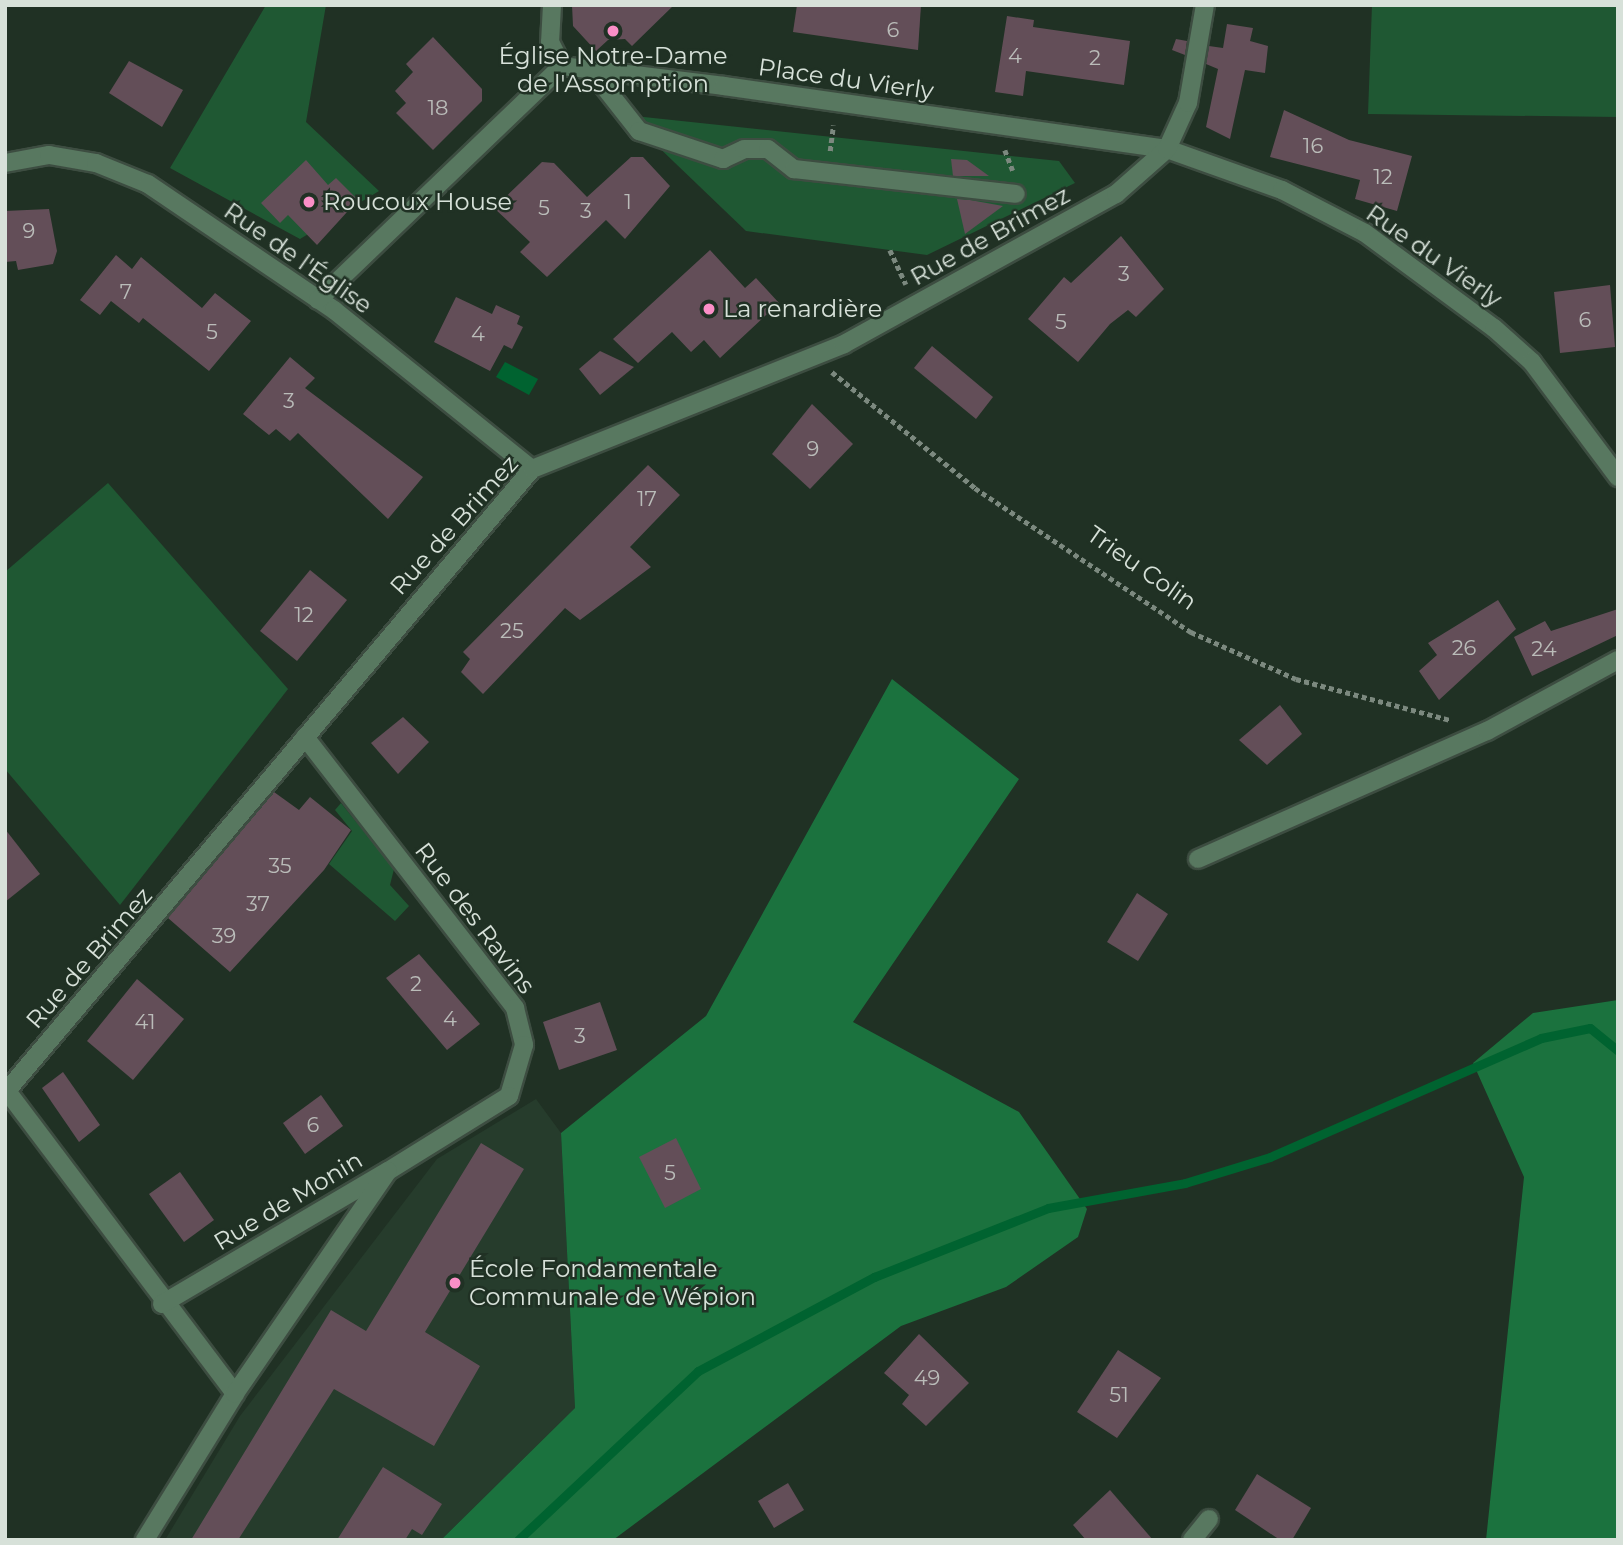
<!DOCTYPE html>
<meta charset="utf-8">
<style>
body{margin:0}
#map{position:relative;width:1623px;height:1545px;overflow:hidden;background:#203124;font-family:Montserrat,sans-serif}
div>[style]{position:absolute}
.built>*{inset:0;background:#263c2c}
.green>*{inset:0;background:#1f5833}
.forest>*{inset:0;background:#1b723e}
.water>*{inset:0;background:#006330}
.stream>*{height:9px;margin:-4.5px;padding:0 4.5px;transform-origin:4.5px;border-radius:4.5px;background:#006330}
.building>*{inset:0;background:#634e58}
.path>*{height:4.5px;margin-top:-2.25px;transform-origin:0;background:repeating-linear-gradient(90deg,#7c897f 0 5px,transparent 0 8.5px)}
.roads{filter:drop-shadow(2px 0 #3d4d41) drop-shadow(-2px 0 #3d4d41) drop-shadow(0 2px #3d4d41) drop-shadow(0 -2px #3d4d41)}
.minor>*{height:18px;margin:-9px;padding:0 9px;transform-origin:9px;border-radius:9px;background:#587860}
.dots>*{width:19px;height:19px;translate:-50% -50%;box-sizing:border-box;border:4px solid #203124;border-radius:50%}
span{translate:-50% -50%;white-space:nowrap;text-align:center;line-height:1.15;-webkit-text-stroke:5px #203124;paint-order:stroke}
.number-label{font-size:21px;color:#babcb9}
.number-label span{-webkit-text-stroke-width:0}
.poi-label{font-size:24px;color:#d7e1d9}
.left{translate:0 -50%;text-align:left}
.street-label{font-size:24px;color:#d7e1d9}
.frame{position:absolute;inset:0;border:7px solid #d7e1d9;pointer-events:none}
</style>
<div id="map">
<div class="built">
<div style="clip-path:polygon(536px 1099px,561px 1133px,575px 1408px,441px 1540px,165px 1540px,240px 1416px,437px 1159px)"></div>
</div>
<div class="green">
<div style="clip-path:polygon(266px 5px,326px 5px,306px 122px,379px 191px,300px 239px,170px 168px)"></div>
<div style="clip-path:polygon(1372px 5px,1618px 5px,1618px 117px,1368px 114px)"></div>
<div style="clip-path:polygon(625px 115px,1059px 161px,1075px 183px,927px 255px,746px 231px)"></div>
<div style="clip-path:polygon(108px 483px,288px 689px,120px 905px,5px 769px,5px 572px)"></div>
<div style="clip-path:polygon(341px 803px,394px 869px,390px 885px,409px 906px,395px 921px,329px 864px,352px 831px,335px 810px)"></div>
</div>
<div class="forest">
<div style="clip-path:polygon(892px 679px,1019px 779px,853px 1022px,1019px 1112px,1087px 1209px,1078px 1237px,1006px 1287px,901px 1326px,613px 1540px,441px 1540px,575px 1408px,561px 1133px,706px 1016px)"></div>
<div style="clip-path:polygon(1618px 1000px,1618px 1540px,1486px 1540px,1524px 1177px,1473px 1063px,1533px 1013px)"></div>
</div>
<div class="water">
<div style="clip-path:polygon(505px 362px,538px 379px,529px 395px,496px 377px)"></div>
</div>
<div class="stream">
<div style="left:518px;top:1540px;width:247px;rotate:-43.2deg"></div>
<div style="left:698px;top:1371px;width:200px;rotate:-28.1deg"></div>
<div style="left:874px;top:1277px;width:187px;rotate:-21.6deg"></div>
<div style="left:1048px;top:1208px;width:139px;rotate:-10.3deg"></div>
<div style="left:1185px;top:1183px;width:89px;rotate:-17deg"></div>
<div style="left:1270px;top:1157px;width:296px;rotate:-23.7deg"></div>
<div style="left:1541px;top:1038px;width:50px;rotate:-11.5deg"></div>
<div style="left:1590px;top:1028px;width:36px;rotate:39deg"></div>
</div>
<div class="building">
<div style="clip-path:polygon(572px 5px,674px 5px,632px 46px,625px 39px,608px 40px,596px 51px,573px 26px)"></div>
<div style="clip-path:polygon(797px 5px,921px 5px,918px 50px,793px 32px)"></div>
<div style="clip-path:polygon(1007px 16px,1034px 20px,1033px 27px,1130px 41px,1124px 85px,1026px 71px,1023px 96px,995px 92px)"></div>
<div style="clip-path:polygon(1227px 24px,1253px 28px,1250px 41px,1268px 46px,1265px 73px,1245px 70px,1230px 139px,1206px 127px,1218px 69px,1206px 64px,1209px 46px,1223px 48px)"></div>
<div style="clip-path:polygon(433px 37px,482px 89px,482px 101px,433px 150px,396px 113px,406px 103px,395px 91px,413px 72px,406px 64px)"></div>
<div style="clip-path:polygon(1176px 39px,1187px 41px,1185px 55px,1172px 50px)"></div>
<div style="clip-path:polygon(129px 61px,183px 90px,162px 127px,109px 93px)"></div>
<div style="clip-path:polygon(1284px 110px,1349px 140px,1412px 156px,1397px 211px,1355px 199px,1360px 180px,1270px 157px)"></div>
<div style="clip-path:polygon(631px 157px,643px 157px,670px 186px,625px 239px,606px 220px,547px 277px,520px 252px,530px 242px,494px 208px,542px 162px,554px 163px,587px 197px)"></div>
<div style="clip-path:polygon(951px 159px,967px 160px,989px 176px,953px 176px)"></div>
<div style="clip-path:polygon(306px 160px,328px 185px,336px 178px,358px 200px,317px 245px,288px 215px,280px 223px,261px 203px)"></div>
<div style="clip-path:polygon(957px 199px,970px 200px,1003px 206px,965px 234px)"></div>
<div style="clip-path:polygon(49px 209px,57px 251px,53px 264px,18px 270px,16px 261px,5px 262px,5px 211px)"></div>
<div style="clip-path:polygon(1121px 236px,1164px 289px,1136px 317px,1128px 310px,1110px 324px,1078px 362px,1028px 319px,1064px 277px,1071px 283px)"></div>
<div style="clip-path:polygon(710px 250px,745px 288px,756px 278px,779px 303px,720px 358px,704px 340px,691px 352px,672px 332px,638px 363px,613px 339px)"></div>
<div style="clip-path:polygon(116px 255px,132px 269px,141px 257px,202px 308px,215px 293px,251px 321px,209px 371px,143px 318px,139px 323px,111px 301px,100px 315px,80px 300px)"></div>
<div style="clip-path:polygon(1610px 285px,1615px 347px,1560px 353px,1554px 292px)"></div>
<div style="clip-path:polygon(456px 297px,492px 314px,496px 305px,520px 316px,517px 324px,523px 327px,512px 349px,504px 345px,490px 371px,434px 342px)"></div>
<div style="clip-path:polygon(932px 346px,993px 397px,976px 419px,914px 368px)"></div>
<div style="clip-path:polygon(600px 351px,634px 367px,600px 395px,579px 369px)"></div>
<div style="clip-path:polygon(290px 357px,315px 378px,305px 388px,423px 477px,388px 519px,298px 433px,290px 441px,276px 429px,269px 435px,243px 414px)"></div>
<div style="clip-path:polygon(812px 404px,853px 444px,810px 489px,772px 454px)"></div>
<div style="clip-path:polygon(648px 465px,680px 495px,630px 547px,651px 567px,580px 620px,565px 608px,483px 694px,461px 672px,470px 659px,463px 652px)"></div>
<div style="clip-path:polygon(310px 570px,347px 600px,297px 661px,260px 631px)"></div>
<div style="clip-path:polygon(1498px 600px,1516px 629px,1439px 700px,1419px 671px,1437px 655px,1428px 643px)"></div>
<div style="clip-path:polygon(1618px 609px,1618px 635px,1532px 676px,1514px 637px,1545px 621px,1551px 631px)"></div>
<div style="clip-path:polygon(1280px 705px,1302px 734px,1267px 765px,1239px 740px)"></div>
<div style="clip-path:polygon(403px 717px,429px 742px,398px 774px,371px 743px)"></div>
<div style="clip-path:polygon(274px 792px,299px 810px,310px 797px,351px 830px,324px 870px,230px 972px,168px 918px)"></div>
<div style="clip-path:polygon(5px 829px,40px 874px,5px 902px)"></div>
<div style="clip-path:polygon(1137px 893px,1168px 914px,1138px 961px,1107px 942px)"></div>
<div style="clip-path:polygon(419px 954px,480px 1024px,447px 1050px,386px 978px)"></div>
<div style="clip-path:polygon(137px 979px,184px 1019px,133px 1080px,87px 1041px)"></div>
<div style="clip-path:polygon(600px 1002px,617px 1050px,559px 1070px,543px 1022px)"></div>
<div style="clip-path:polygon(63px 1072px,100px 1125px,79px 1142px,42px 1088px)"></div>
<div style="clip-path:polygon(321px 1095px,343px 1126px,305px 1154px,283px 1123px)"></div>
<div style="clip-path:polygon(676px 1138px,701px 1189px,665px 1208px,639px 1157px)"></div>
<div style="clip-path:polygon(481px 1143px,524px 1169px,425px 1332px,480px 1366px,434px 1446px,334px 1389px,238px 1540px,191px 1540px,331px 1310px,366px 1331px)"></div>
<div style="clip-path:polygon(180px 1172px,214px 1220px,184px 1242px,149px 1194px)"></div>
<div style="clip-path:polygon(919px 1334px,969px 1383px,926px 1426px,902px 1404px,909px 1395px,884px 1373px)"></div>
<div style="clip-path:polygon(1118px 1350px,1161px 1378px,1117px 1438px,1077px 1412px)"></div>
<div style="clip-path:polygon(383px 1467px,442px 1504px,422px 1535px,412px 1529px,405px 1540px,337px 1540px)"></div>
<div style="clip-path:polygon(1257px 1474px,1311px 1508px,1292px 1540px,1280px 1540px,1235px 1510px)"></div>
<div style="clip-path:polygon(788px 1483px,804px 1510px,774px 1528px,758px 1501px)"></div>
<div style="clip-path:polygon(1110px 1490px,1153px 1540px,1086px 1540px,1073px 1525px)"></div>
</div>
<div class="path">
<div style="left:1005px;top:150px;width:22px;rotate:69deg"></div>
<div style="left:830px;top:151px;width:26px;rotate:-83deg"></div>
<div style="left:890px;top:250px;width:38px;rotate:65deg"></div>
<div style="left:832px;top:372px;width:184px;rotate:39deg"></div>
<div style="left:975px;top:488px;width:260px;rotate:33.7deg"></div>
<div style="left:1191px;top:632px;width:115px;rotate:24.1deg"></div>
<div style="left:1296px;top:679px;width:159px;rotate:14.9deg"></div>
</div>
<div class="roads">
<div class="minor">
<div style="left:552px;top:5px;width:37px;rotate:93deg"></div>
<div style="left:550px;top:42px;width:27px;rotate:63deg"></div>
<div style="left:591px;top:70px;width:78px;rotate:51.8deg"></div>
<div style="left:639px;top:131px;width:89px;rotate:18.4deg"></div>
<div style="left:723px;top:159px;width:23px;rotate:-25deg"></div>
<div style="left:744px;top:149px;width:24px"></div>
<div style="left:768px;top:149px;width:33px;rotate:38deg"></div>
<div style="left:794px;top:169px;width:223px;rotate:6.4deg"></div>
<div style="left:5px;top:163px;width:45px;rotate:-10.3deg"></div>
<div style="left:49px;top:155px;width:48px;rotate:9.7deg"></div>
<div style="left:96px;top:163px;width:56px;rotate:22deg"></div>
<div style="left:148px;top:184px;width:225px;rotate:34.1deg"></div>
<div style="left:334px;top:310px;width:254px;rotate:38.8deg"></div>
<div style="left:318px;top:300px;width:338px;rotate:-43.8deg"></div>
<div style="left:562px;top:66px;width:163px;rotate:7deg"></div>
<div style="left:724px;top:86px;width:447px;rotate:8.1deg"></div>
<div style="left:1167px;top:149px;width:122px;rotate:19.6deg"></div>
<div style="left:1282px;top:190px;width:93px;rotate:27.4deg"></div>
<div style="left:1365px;top:233px;width:160px;rotate:36.4deg"></div>
<div style="left:1494px;top:328px;width:51px;rotate:41.8deg"></div>
<div style="left:1532px;top:362px;width:144px;rotate:53.2deg"></div>
<div style="left:305px;top:737px;width:343px;rotate:52.2deg"></div>
<div style="left:515px;top:1008px;width:38px;rotate:76deg"></div>
<div style="left:524px;top:1045px;width:53px;rotate:106.4deg"></div>
<div style="left:509px;top:1096px;width:142px;rotate:148.2deg"></div>
<div style="left:1198px;top:859px;width:316px;rotate:-23.9deg"></div>
<div style="left:1487px;top:731px;width:149px;rotate:-28.5deg"></div>
<div style="left:7px;top:1091px;width:379px;rotate:53deg"></div>
<div style="left:235px;top:1394px;width:172px;rotate:121.7deg"></div>
<div style="left:5px;top:1093px;width:817px;rotate:-49.82deg"></div>
<div style="left:532px;top:469px;width:336px;rotate:-21.8deg"></div>
<div style="left:844px;top:344px;width:311px;rotate:-28.9deg"></div>
<div style="left:1116px;top:194px;width:68px;rotate:-41.4deg"></div>
<div style="left:1167px;top:149px;width:51px;rotate:-65.5deg"></div>
<div style="left:1188px;top:103px;width:99px;rotate:-80.2deg"></div>
<div style="left:162px;top:1304px;width:262px;rotate:-30.5deg"></div>
<div style="left:388px;top:1171px;width:270px;rotate:124.5deg"></div>
<div style="left:1192px;top:1540px;width:27px;rotate:-51deg"></div>
</div>
</div>
<div class="dots">
<div style="left:613px;top:31px;background:#fa8fc7"></div>
<div style="left:309px;top:202px;background:#fa8fc7"></div>
<div style="left:709px;top:309px;background:#fa8fc7"></div>
<div style="left:455px;top:1283px;background:#fa8fc7"></div>
</div>
<div class="number-label">
<span style="left:893px;top:30px">6</span>
<span style="left:1015px;top:56px">4</span>
<span style="left:1095px;top:58px">2</span>
<span style="left:438px;top:108px">18</span>
<span style="left:1313px;top:146px">16</span>
<span style="left:1383px;top:177px">12</span>
<span style="left:628px;top:202px">1</span>
<span style="left:544px;top:208px">5</span>
<span style="left:586px;top:211px">3</span>
<span style="left:29px;top:231px">9</span>
<span style="left:1124px;top:274px">3</span>
<span style="left:126px;top:292px">7</span>
<span style="left:1585px;top:320px">6</span>
<span style="left:1061px;top:322px">5</span>
<span style="left:212px;top:332px">5</span>
<span style="left:478px;top:334px">4</span>
<span style="left:289px;top:401px">3</span>
<span style="left:813px;top:449px">9</span>
<span style="left:647px;top:499px">17</span>
<span style="left:304px;top:615px">12</span>
<span style="left:512px;top:631px">25</span>
<span style="left:1464px;top:648px">26</span>
<span style="left:1544px;top:649px">24</span>
<span style="left:280px;top:866px">35</span>
<span style="left:258px;top:904px">37</span>
<span style="left:224px;top:936px">39</span>
<span style="left:416px;top:984px">2</span>
<span style="left:450px;top:1019px">4</span>
<span style="left:145px;top:1022px">41</span>
<span style="left:580px;top:1036px">3</span>
<span style="left:313px;top:1125px">6</span>
<span style="left:670px;top:1173px">5</span>
<span style="left:927px;top:1378px">49</span>
<span style="left:1119px;top:1395px">51</span>
</div>
<div class="poi-label">
<span style="left:613px;top:70px">Église Notre-Dame<br>de l'Assomption</span>
<span class="left" style="left:323px;top:202px">Roucoux House</span>
<span class="left" style="left:723px;top:309px">La renardière</span>
<span class="left" style="left:469px;top:1283px">École Fondamentale<br>Communale de Wépion</span>
</div>
<div class="street-label">
<span style="left:846px;top:79px;rotate:8deg">Place du Vierly</span>
<span style="left:990px;top:236px;rotate:-29deg">Rue de Brimez</span>
<span style="left:1434px;top:256px;rotate:35deg">Rue du Vierly</span>
<span style="left:298px;top:258px;rotate:35deg">Rue de l'Église</span>
<span style="left:454px;top:525px;rotate:-48deg">Rue de Brimez</span>
<span style="left:1142px;top:568px;rotate:35deg">Trieu Colin</span>
<span style="left:475px;top:918px;rotate:53deg">Rue des Ravins</span>
<span style="left:89px;top:958px;rotate:-49deg">Rue de Brimez</span>
<span style="left:288px;top:1201px;rotate:-31deg">Rue de Monin</span>
</div>
<div class="frame"></div>
</div>
